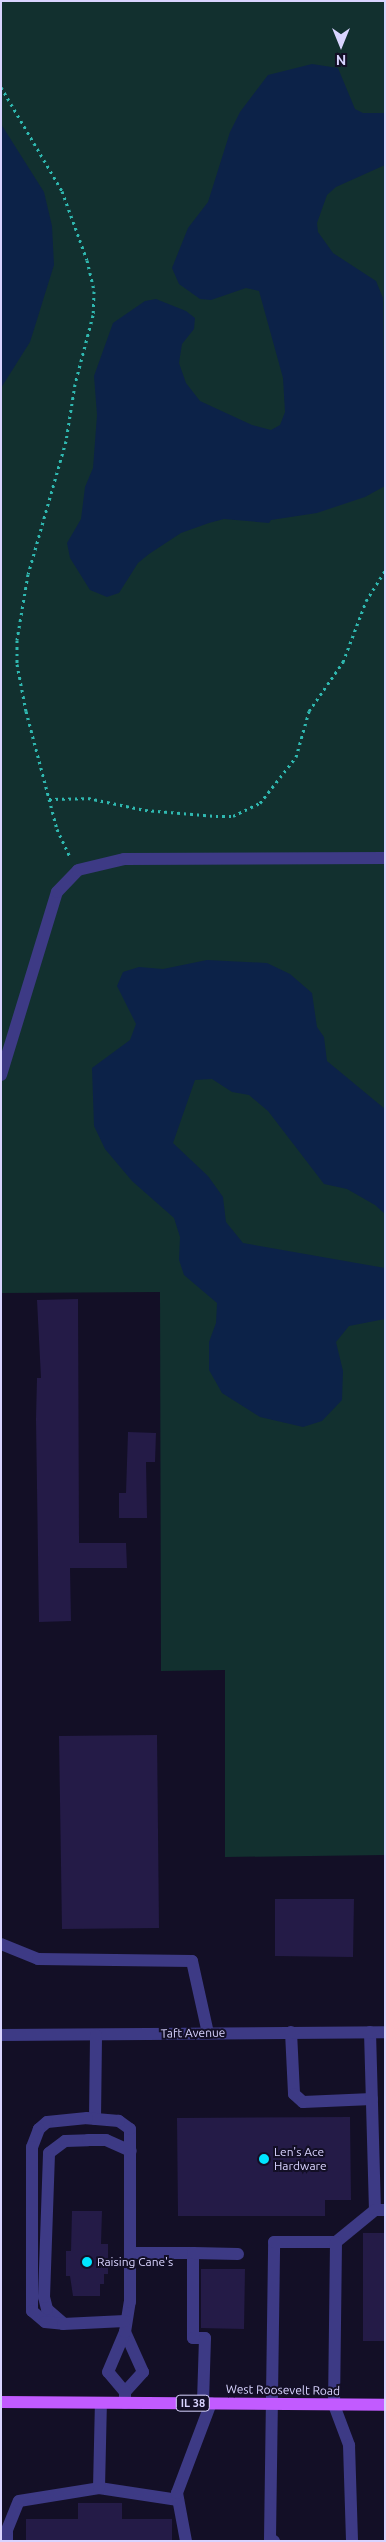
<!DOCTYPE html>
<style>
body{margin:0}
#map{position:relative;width:386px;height:2542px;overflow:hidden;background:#130f26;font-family:Ubuntu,sans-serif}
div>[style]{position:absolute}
.green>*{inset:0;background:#12302f}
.water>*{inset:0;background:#0c2248}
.building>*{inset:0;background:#241b47}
.path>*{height:3px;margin-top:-1.5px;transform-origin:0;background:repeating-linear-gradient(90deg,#2fb8b0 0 2.5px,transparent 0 6.5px)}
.minor>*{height:12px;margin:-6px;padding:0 6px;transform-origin:6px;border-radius:6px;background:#3d3a85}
.major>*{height:12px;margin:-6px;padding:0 6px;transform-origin:6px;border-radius:6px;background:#c25bff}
.dots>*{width:14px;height:14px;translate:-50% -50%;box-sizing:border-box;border:2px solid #130f26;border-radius:50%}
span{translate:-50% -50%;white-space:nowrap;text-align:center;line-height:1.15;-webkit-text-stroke:4px #130f26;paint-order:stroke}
.shield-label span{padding:1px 4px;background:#130f26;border:1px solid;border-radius:4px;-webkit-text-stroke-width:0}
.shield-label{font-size:11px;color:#d9d4ff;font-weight:700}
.street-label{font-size:12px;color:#d9d4ff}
.poi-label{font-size:12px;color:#d9d4ff}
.left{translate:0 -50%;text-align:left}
.frame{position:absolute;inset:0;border:2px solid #d9d4ff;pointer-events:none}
.north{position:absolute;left:316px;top:20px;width:50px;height:50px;-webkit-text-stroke:4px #130f26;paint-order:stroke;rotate:180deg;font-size:14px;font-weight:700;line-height:20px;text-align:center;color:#d9d4ff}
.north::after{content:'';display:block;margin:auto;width:18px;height:22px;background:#d9d4ff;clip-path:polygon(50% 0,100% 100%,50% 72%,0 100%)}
</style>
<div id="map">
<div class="green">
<div style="clip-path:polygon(1px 1px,385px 1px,385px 1855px,225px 1857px,225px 1670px,161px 1671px,160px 1292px,1px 1293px)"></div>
</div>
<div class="water">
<div style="clip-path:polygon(312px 64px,338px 68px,355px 109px,363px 113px,385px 113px,385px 165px,336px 187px,327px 195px,317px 223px,318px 232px,333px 253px,376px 281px,383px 298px,385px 486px,365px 497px,317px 513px,271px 520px,269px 523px,224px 519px,209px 523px,181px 533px,149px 554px,138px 563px,119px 593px,107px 597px,90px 590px,70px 558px,67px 543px,81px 519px,85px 487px,93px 468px,97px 415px,94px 376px,113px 323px,145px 301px,156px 299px,186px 311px,195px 318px,194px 329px,182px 344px,179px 363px,186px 383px,200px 401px,252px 425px,271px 430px,280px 425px,285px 412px,283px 378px,259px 291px,246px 288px,211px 300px,200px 299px,179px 284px,172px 268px,188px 228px,208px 202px,230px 132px,240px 112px,268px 75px)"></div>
<div style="clip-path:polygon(1px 124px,44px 192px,52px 226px,54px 265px,30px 342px,1px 388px)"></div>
<div style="clip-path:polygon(207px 960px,267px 963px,290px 974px,312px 993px,317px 1027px,324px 1037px,327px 1061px,385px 1109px,385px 1214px,375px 1205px,347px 1189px,324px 1184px,268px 1111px,249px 1095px,232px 1092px,212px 1079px,195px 1080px,173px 1143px,208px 1176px,223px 1197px,226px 1222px,243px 1243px,385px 1268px,385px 1319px,349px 1326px,336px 1342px,343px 1371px,342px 1400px,322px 1421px,303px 1427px,260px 1417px,222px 1393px,209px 1370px,209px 1342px,216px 1323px,217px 1303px,184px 1275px,179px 1260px,180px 1237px,174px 1218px,132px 1181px,105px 1149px,94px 1126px,92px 1068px,130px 1040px,136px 1024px,117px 986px,123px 972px,139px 967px,163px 969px)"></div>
</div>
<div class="building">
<div style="clip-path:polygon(78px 1299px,79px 1543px,126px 1543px,127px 1568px,70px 1568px,71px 1621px,39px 1622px,36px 1419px,37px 1378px,41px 1378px,37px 1300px)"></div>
<div style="clip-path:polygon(128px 1432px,156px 1433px,155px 1462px,146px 1462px,147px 1518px,119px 1518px,119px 1493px,126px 1493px)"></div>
<div style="clip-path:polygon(157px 1735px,159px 1928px,62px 1929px,59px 1736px)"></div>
<div style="clip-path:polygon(275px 1899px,354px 1899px,353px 1957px,275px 1956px)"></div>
<div style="clip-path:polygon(350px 2117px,351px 2200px,325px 2200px,325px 2216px,178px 2216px,177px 2118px)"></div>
<div style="clip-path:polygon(72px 2211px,102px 2211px,101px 2244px,108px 2244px,108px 2274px,104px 2274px,104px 2284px,100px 2284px,100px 2296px,73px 2296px,70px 2276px,66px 2276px,66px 2251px,71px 2251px)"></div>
<div style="clip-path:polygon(363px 2233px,385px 2233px,385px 2341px,363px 2341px)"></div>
<div style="clip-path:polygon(201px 2269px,245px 2269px,244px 2329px,201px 2328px)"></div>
<div style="clip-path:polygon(78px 2503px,122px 2503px,122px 2519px,172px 2519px,172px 2541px,26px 2541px,26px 2519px,78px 2519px)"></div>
</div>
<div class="path">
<div style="left:1px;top:87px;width:121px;rotate:59.6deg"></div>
<div style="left:62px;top:191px;width:73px;rotate:70.1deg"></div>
<div style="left:87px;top:260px;width:32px;rotate:77deg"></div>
<div style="left:94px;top:291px;width:24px;rotate:92deg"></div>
<div style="left:93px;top:315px;width:71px;rotate:104.6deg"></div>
<div style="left:75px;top:384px;width:58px;rotate:99deg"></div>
<div style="left:66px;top:441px;width:138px;rotate:105.9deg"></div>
<div style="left:28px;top:574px;width:67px;rotate:99.5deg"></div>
<div style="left:17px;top:640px;width:24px;rotate:90deg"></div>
<div style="left:17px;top:664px;width:48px;rotate:79.2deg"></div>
<div style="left:26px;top:711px;width:122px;rotate:75.3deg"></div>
<div style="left:57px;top:829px;width:29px;rotate:65deg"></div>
<div style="left:49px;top:799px;width:39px;rotate:-1deg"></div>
<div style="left:88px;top:798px;width:58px;rotate:11.9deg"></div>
<div style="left:145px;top:810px;width:71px;rotate:4.8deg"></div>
<div style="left:216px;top:816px;width:17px"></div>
<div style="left:233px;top:816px;width:30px;rotate:-26deg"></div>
<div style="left:260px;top:803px;width:58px;rotate:-52deg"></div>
<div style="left:296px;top:757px;width:48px;rotate:-74.2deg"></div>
<div style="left:309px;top:711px;width:60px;rotate:-55.2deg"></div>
<div style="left:343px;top:662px;width:65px;rotate:-69.3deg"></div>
<div style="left:366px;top:601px;width:36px;rotate:-58deg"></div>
</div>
<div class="minor">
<div style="left:1px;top:1075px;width:191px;rotate:-73deg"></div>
<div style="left:57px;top:892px;width:30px;rotate:-46deg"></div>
<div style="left:78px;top:870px;width:47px;rotate:-13.4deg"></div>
<div style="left:124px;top:859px;width:261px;rotate:-0.2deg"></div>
<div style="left:1px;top:1944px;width:40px;rotate:22deg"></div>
<div style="left:38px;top:1959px;width:154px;rotate:0.7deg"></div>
<div style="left:192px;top:1961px;width:74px;rotate:77.5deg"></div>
<div style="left:291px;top:2032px;width:62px;rotate:87.2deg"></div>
<div style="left:294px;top:2094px;width:12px;rotate:42deg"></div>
<div style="left:303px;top:2102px;width:69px;rotate:-2.5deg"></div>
<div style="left:370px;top:2032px;width:178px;rotate:88.4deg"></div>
<div style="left:1px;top:2035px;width:384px;rotate:-0.4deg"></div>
<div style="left:95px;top:2119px;width:84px;rotate:-89.3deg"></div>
<div style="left:336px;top:2242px;width:50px;rotate:-39.4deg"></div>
<div style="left:375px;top:2210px;width:10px"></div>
<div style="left:131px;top:2253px;width:62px"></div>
<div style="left:193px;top:2253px;width:85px;rotate:90deg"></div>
<div style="left:193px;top:2338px;width:12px"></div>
<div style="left:205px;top:2338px;width:65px;rotate:91.8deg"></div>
<div style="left:193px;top:2253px;width:45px;rotate:1.3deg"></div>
<div style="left:63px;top:2323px;width:21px;rotate:-139deg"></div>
<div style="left:47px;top:2309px;width:12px;rotate:-104deg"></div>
<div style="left:44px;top:2297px;width:144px;rotate:-88deg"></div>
<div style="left:49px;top:2153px;width:20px;rotate:-37deg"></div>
<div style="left:65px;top:2141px;width:23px;rotate:-2deg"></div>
<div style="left:88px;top:2140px;width:18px"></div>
<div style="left:106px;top:2140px;width:27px;rotate:24deg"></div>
<div style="left:125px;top:2332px;width:44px;rotate:65.8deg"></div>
<div style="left:143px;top:2372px;width:27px;rotate:132deg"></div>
<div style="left:125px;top:2403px;width:11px;rotate:-90deg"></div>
<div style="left:125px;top:2392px;width:26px;rotate:-130deg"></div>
<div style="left:108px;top:2372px;width:43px;rotate:-67deg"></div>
<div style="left:125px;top:2332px;width:30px;rotate:-81deg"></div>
<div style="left:130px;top:2302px;width:173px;rotate:-90deg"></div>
<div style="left:130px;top:2129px;width:14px;rotate:-144deg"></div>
<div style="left:119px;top:2121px;width:32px;rotate:-175deg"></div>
<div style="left:87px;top:2118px;width:40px;rotate:174.3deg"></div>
<div style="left:47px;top:2122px;width:11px;rotate:139deg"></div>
<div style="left:39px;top:2129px;width:19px;rotate:111deg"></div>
<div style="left:32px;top:2147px;width:164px;rotate:90deg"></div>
<div style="left:32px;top:2311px;width:17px;rotate:40deg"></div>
<div style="left:45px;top:2322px;width:18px;rotate:6deg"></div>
<div style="left:63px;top:2324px;width:62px;rotate:-2.8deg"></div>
<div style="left:99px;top:2488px;width:80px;rotate:8.6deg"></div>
<div style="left:7px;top:2541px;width:11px;rotate:-90deg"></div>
<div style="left:7px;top:2530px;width:31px;rotate:-68deg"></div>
<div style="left:19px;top:2501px;width:81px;rotate:-9.2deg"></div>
<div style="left:99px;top:2488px;width:85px;rotate:-88.7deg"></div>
<div style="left:186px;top:2541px;width:49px;rotate:-100.6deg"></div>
<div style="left:177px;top:2493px;width:96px;rotate:-69.3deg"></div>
<div style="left:274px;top:2541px;width:4px;rotate:-153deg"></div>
<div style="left:270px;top:2539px;width:297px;rotate:-89.2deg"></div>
<div style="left:274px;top:2242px;width:62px"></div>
<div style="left:336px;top:2242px;width:163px;rotate:90.7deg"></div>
<div style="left:334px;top:2405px;width:43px;rotate:69.4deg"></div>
<div style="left:349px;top:2445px;width:96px;rotate:88.2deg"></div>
</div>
<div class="major">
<div style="left:1px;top:2402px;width:384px;rotate:0.4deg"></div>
</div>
<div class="dots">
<div style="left:264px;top:2159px;background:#00e5ff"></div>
<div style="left:87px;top:2262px;background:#00e5ff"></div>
</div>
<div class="shield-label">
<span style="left:193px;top:2403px">IL 38</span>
</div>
<div class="street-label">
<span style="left:193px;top:2033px;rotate:-1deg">Taft Avenue</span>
<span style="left:283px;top:2390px;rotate:1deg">West Roosevelt Road</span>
</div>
<div class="poi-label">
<span class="left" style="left:274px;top:2159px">Len's Ace<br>Hardware</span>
<span class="left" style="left:97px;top:2262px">Raising Cane's</span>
</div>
<div class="frame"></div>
<div class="north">N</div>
</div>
